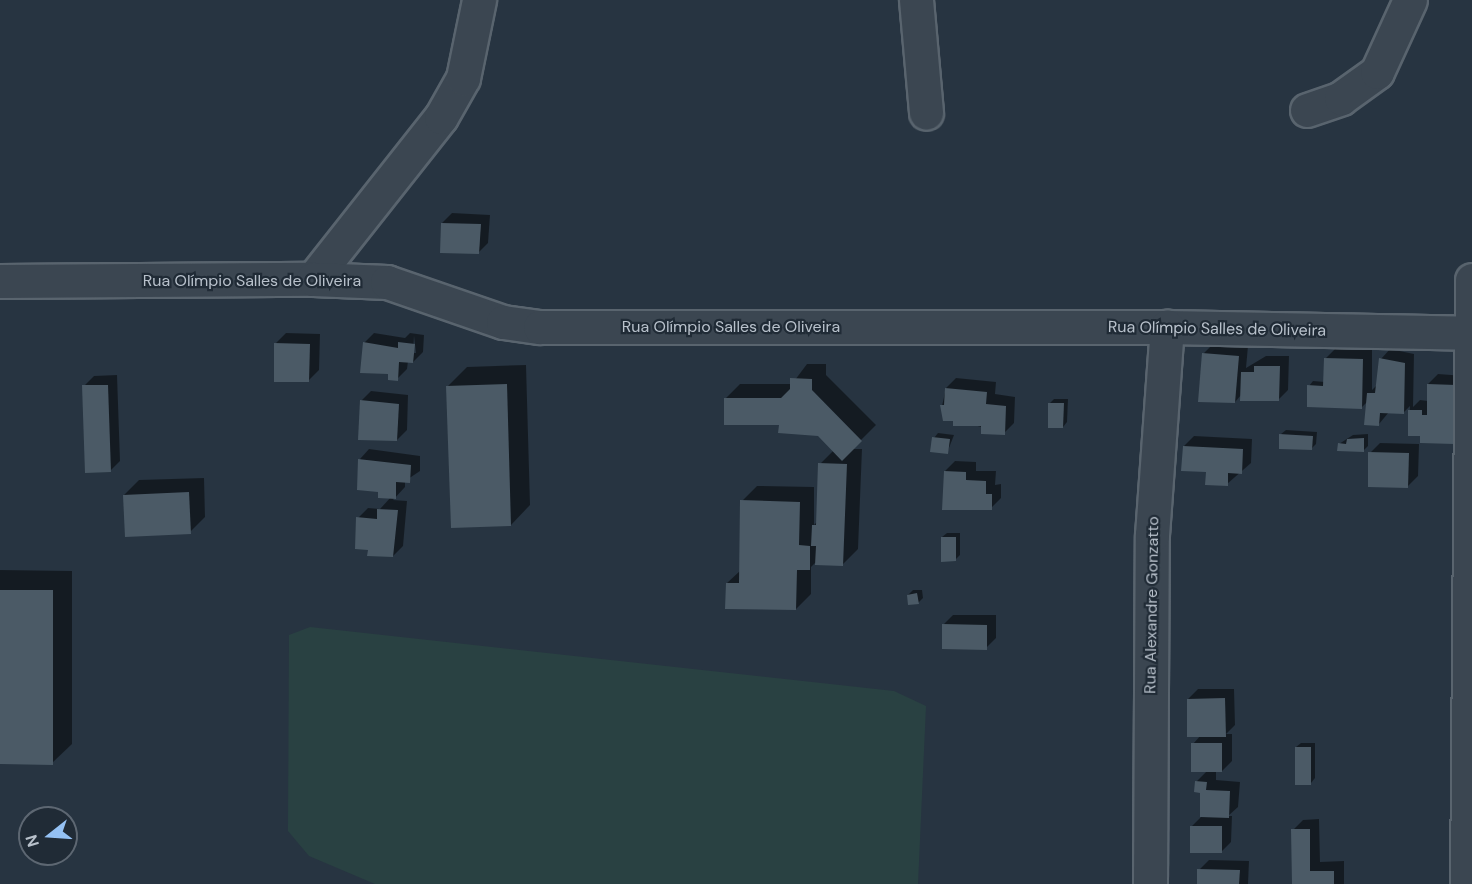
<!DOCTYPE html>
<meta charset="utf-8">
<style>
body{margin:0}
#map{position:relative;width:1472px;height:884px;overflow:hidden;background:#273441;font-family:"DM Sans",sans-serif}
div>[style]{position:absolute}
.green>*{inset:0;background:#294142}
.shadow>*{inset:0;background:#0007}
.building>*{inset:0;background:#4b5a66}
.roads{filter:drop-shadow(2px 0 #59646e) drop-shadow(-2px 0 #59646e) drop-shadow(0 2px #59646e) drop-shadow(0 -2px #59646e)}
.minor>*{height:33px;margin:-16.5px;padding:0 16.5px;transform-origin:16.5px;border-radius:16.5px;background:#3b4651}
span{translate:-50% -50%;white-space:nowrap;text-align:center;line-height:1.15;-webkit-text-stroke:4.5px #202b36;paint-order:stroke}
.street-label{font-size:16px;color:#b8c1cb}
.north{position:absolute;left:18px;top:806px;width:60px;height:60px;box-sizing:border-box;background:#202b36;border:2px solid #5d6772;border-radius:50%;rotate:253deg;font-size:16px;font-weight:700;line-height:24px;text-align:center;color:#b8c1cb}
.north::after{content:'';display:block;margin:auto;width:21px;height:27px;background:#94c1f4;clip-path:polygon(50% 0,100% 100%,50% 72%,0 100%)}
</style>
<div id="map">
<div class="green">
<div style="clip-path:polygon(310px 627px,894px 691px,926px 706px,918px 884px,375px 884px,309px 856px,288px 831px,289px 635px)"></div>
</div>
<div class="shadow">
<div style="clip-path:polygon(452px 213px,490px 215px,488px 243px,478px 253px,442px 223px)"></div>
<div style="clip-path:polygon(286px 333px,320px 334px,319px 370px,309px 380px,276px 343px)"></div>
<div style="clip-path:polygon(evenodd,374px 333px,405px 338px,410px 333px,424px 335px,423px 352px,413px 362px,408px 361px,407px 369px,397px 379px,364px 343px,374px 333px,414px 336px,416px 353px,413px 353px,414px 336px)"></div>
<div style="clip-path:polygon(1213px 344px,1248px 346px,1246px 368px,1266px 356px,1289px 356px,1288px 390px,1278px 400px,1242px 394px,1235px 402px,1203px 354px)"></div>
<div style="clip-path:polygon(1335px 349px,1372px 350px,1372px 390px,1378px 384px,1381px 359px,1390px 349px,1414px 354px,1413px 407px,1420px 400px,1428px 401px,1428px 384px,1438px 374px,1465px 376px,1463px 432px,1453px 442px,1409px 434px,1410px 406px,1403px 413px,1389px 412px,1379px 424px,1368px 401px,1362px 407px,1309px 386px,1313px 381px,1325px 382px,1325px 359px)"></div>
<div style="clip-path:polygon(807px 364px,826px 364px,826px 375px,876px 425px,852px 449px,862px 449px,858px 549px,843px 564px,815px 563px,811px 567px,811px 594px,796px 609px,727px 583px,741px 570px,742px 501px,757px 486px,814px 487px,814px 525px,818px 521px,820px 464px,834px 450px,818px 434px,725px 399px,740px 384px,792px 384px)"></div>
<div style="clip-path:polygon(526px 365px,530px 505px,511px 525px,448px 386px,467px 367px)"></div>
<div style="clip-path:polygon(117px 375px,120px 461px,110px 471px,84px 386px,94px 376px)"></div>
<div style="clip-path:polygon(956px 378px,996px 382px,995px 394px,1015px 397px,1014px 423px,1004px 433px,955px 420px,942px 406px,946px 388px)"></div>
<div style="clip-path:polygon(371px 391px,408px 395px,407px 430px,397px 440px,361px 401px)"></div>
<div style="clip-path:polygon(1054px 399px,1068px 399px,1067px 422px,1063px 427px,1050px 403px)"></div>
<div style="clip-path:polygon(1286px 430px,1317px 432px,1316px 444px,1311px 449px,1281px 434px)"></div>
<div style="clip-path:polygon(938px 433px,954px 435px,947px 453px,934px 438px)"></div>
<div style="clip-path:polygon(1368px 434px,1368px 446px,1363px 451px,1339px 444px,1353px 435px)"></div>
<div style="clip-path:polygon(1194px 436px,1252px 439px,1251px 463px,1227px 484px,1207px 471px,1184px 446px)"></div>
<div style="clip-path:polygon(1380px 443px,1419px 444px,1418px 476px,1408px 486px,1370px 453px)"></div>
<div style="clip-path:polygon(369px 449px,420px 456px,420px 471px,405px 481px,405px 487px,393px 500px,407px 501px,403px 546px,393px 556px,370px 548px,358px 518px,368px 508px,380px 509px,391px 497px,379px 490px,360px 459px)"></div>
<div style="clip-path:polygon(955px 461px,976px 462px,976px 471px,996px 471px,995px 485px,1001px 484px,1001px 498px,991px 508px,945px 471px)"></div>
<div style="clip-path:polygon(204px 478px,205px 517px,190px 532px,124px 495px,139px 480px)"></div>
<div style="clip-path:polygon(947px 533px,960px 533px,960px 555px,955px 560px,942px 537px)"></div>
<div style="clip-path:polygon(0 570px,72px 571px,72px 744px,52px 763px,0 763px)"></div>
<div style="clip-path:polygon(913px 590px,922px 590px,923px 598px,918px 603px,908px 595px)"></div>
<div style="clip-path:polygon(953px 615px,996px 615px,996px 638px,986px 648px,943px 625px)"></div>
<div style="clip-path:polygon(1198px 689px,1234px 689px,1235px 725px,1226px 734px,1232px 734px,1232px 761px,1222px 771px,1216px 771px,1216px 780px,1240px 782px,1238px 807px,1228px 816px,1232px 816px,1231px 842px,1221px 852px,1192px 826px,1202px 816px,1202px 791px,1196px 782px,1207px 771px,1193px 744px,1201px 735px,1188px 699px)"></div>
<div style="clip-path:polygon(1301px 743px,1315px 743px,1315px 778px,1311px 783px,1296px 747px)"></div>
<div style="clip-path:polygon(1319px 819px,1320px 862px,1344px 861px,1344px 884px,1294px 884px,1293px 830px,1303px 820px)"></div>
<div style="clip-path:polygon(1209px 860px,1249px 861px,1248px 884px,1198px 884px,1199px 870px)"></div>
</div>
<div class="building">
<div style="clip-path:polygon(441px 223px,481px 224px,479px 254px,440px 253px)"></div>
<div style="clip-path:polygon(363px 342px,398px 348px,398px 342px,415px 344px,413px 363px,399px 362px,398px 381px,388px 380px,388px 374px,360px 373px)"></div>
<div style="clip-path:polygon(274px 343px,310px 344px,309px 382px,274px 382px)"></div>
<div style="clip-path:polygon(1202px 353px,1239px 356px,1235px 403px,1198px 402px)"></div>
<div style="clip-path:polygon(1324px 358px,1363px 359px,1362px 409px,1307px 407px,1307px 385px,1323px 386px)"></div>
<div style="clip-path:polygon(1379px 358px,1405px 363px,1404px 414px,1380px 413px,1379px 426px,1364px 425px,1367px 393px,1375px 393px)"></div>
<div style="clip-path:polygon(1254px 366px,1280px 366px,1279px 401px,1240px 401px,1241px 372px,1254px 372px)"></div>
<div style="clip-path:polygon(790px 378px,812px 379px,812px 390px,862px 441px,842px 461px,818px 436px,778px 433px,779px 425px,724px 425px,724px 398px,781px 398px,790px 389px)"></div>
<div style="clip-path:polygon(507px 384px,511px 526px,451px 528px,446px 386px)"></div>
<div style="clip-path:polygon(1427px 384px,1456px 385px,1454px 444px,1420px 443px,1420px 436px,1408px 436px,1408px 410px,1422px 410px,1422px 415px,1427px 415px)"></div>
<div style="clip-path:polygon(82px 385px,108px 385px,111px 472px,85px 473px)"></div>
<div style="clip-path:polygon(945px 388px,987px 392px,986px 404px,1006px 406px,1005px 435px,981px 434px,981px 426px,953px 426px,953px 421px,943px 421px,940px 405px,944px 405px)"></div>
<div style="clip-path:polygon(360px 400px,399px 404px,397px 441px,358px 440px)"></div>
<div style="clip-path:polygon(1048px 403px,1064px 403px,1063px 428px,1048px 428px)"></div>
<div style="clip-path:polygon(1279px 434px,1313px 436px,1312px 450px,1279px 449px)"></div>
<div style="clip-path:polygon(932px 437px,950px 439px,948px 454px,930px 452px)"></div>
<div style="clip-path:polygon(1364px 438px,1364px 452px,1337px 451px,1338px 443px,1346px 444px,1347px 439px)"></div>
<div style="clip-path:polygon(1183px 446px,1243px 449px,1242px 474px,1228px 473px,1228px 486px,1205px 485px,1206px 472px,1181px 471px)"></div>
<div style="clip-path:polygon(1368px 452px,1409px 453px,1408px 488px,1368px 487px)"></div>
<div style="clip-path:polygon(358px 459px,411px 465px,410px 483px,396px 482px,396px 499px,378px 498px,378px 492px,357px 490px)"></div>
<div style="clip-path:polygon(818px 463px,847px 464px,843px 566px,815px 565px,816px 546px,811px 546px,812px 525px,816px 525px)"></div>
<div style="clip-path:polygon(944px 471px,966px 472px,966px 480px,986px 481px,986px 494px,992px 494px,992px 510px,942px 510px)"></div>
<div style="clip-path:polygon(189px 492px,191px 534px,125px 537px,123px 495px)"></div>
<div style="clip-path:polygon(740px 500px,800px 502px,799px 545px,810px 546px,810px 570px,797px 570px,796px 610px,725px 609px,726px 583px,739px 583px)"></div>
<div style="clip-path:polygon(377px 509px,398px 510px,393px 557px,367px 556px,368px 550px,355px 549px,356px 517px,377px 519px)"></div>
<div style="clip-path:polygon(941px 537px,956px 537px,956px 561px,941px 562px)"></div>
<div style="clip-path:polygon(0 590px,53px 590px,53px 765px,0 764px)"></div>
<div style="clip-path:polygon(917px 593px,919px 604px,908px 605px,907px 595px)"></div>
<div style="clip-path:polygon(942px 624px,987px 625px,987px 650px,942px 649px)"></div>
<div style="clip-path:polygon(1225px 698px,1226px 737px,1187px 737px,1187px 699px)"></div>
<div style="clip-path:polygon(1191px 743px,1222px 743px,1222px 772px,1191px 772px)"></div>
<div style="clip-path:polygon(1295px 747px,1311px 747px,1311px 785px,1295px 785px)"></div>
<div style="clip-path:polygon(1195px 781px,1207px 782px,1206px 790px,1230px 791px,1229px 818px,1200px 817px,1200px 793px,1194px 792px)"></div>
<div style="clip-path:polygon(1190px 826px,1222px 826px,1222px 853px,1190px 853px)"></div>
<div style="clip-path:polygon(1291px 829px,1310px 829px,1310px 871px,1334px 871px,1334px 884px,1292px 884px)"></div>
<div style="clip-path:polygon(1197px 869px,1240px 870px,1239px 884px,1197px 884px)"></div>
</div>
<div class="roads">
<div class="minor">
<div style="left:916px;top:0;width:113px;rotate:84.9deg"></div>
<div style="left:1307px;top:110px;width:36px;rotate:-19deg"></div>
<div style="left:1341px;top:98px;width:44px;rotate:-35.8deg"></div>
<div style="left:1377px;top:72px;width:79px;rotate:-65.4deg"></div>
<div style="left:313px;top:279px;width:206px;rotate:-51.7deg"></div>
<div style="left:441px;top:117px;width:45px;rotate:-60.6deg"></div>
<div style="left:463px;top:78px;width:80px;rotate:-78.4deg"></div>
<div style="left:0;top:281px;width:313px;rotate:-0.4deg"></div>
<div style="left:313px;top:279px;width:74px;rotate:2.3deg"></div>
<div style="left:387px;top:282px;width:123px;rotate:19deg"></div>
<div style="left:503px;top:322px;width:37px;rotate:8deg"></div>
<div style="left:540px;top:327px;width:627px"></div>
<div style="left:1167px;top:327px;width:302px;rotate:1.1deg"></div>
<div style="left:1150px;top:884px;width:349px;rotate:-89.7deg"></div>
<div style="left:1152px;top:535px;width:209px;rotate:-85.9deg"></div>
<div style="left:1467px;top:884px;width:604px;rotate:-89.53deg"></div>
</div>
</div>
<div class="street-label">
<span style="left:252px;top:281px">Rua Olímpio Salles de Oliveira</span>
<span style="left:731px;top:327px">Rua Olímpio Salles de Oliveira</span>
<span style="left:1217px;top:329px;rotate:1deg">Rua Olímpio Salles de Oliveira</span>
<span style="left:1152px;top:605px;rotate:-89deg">Rua Alexandre Gonzatto</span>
</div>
<div class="north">N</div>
</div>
